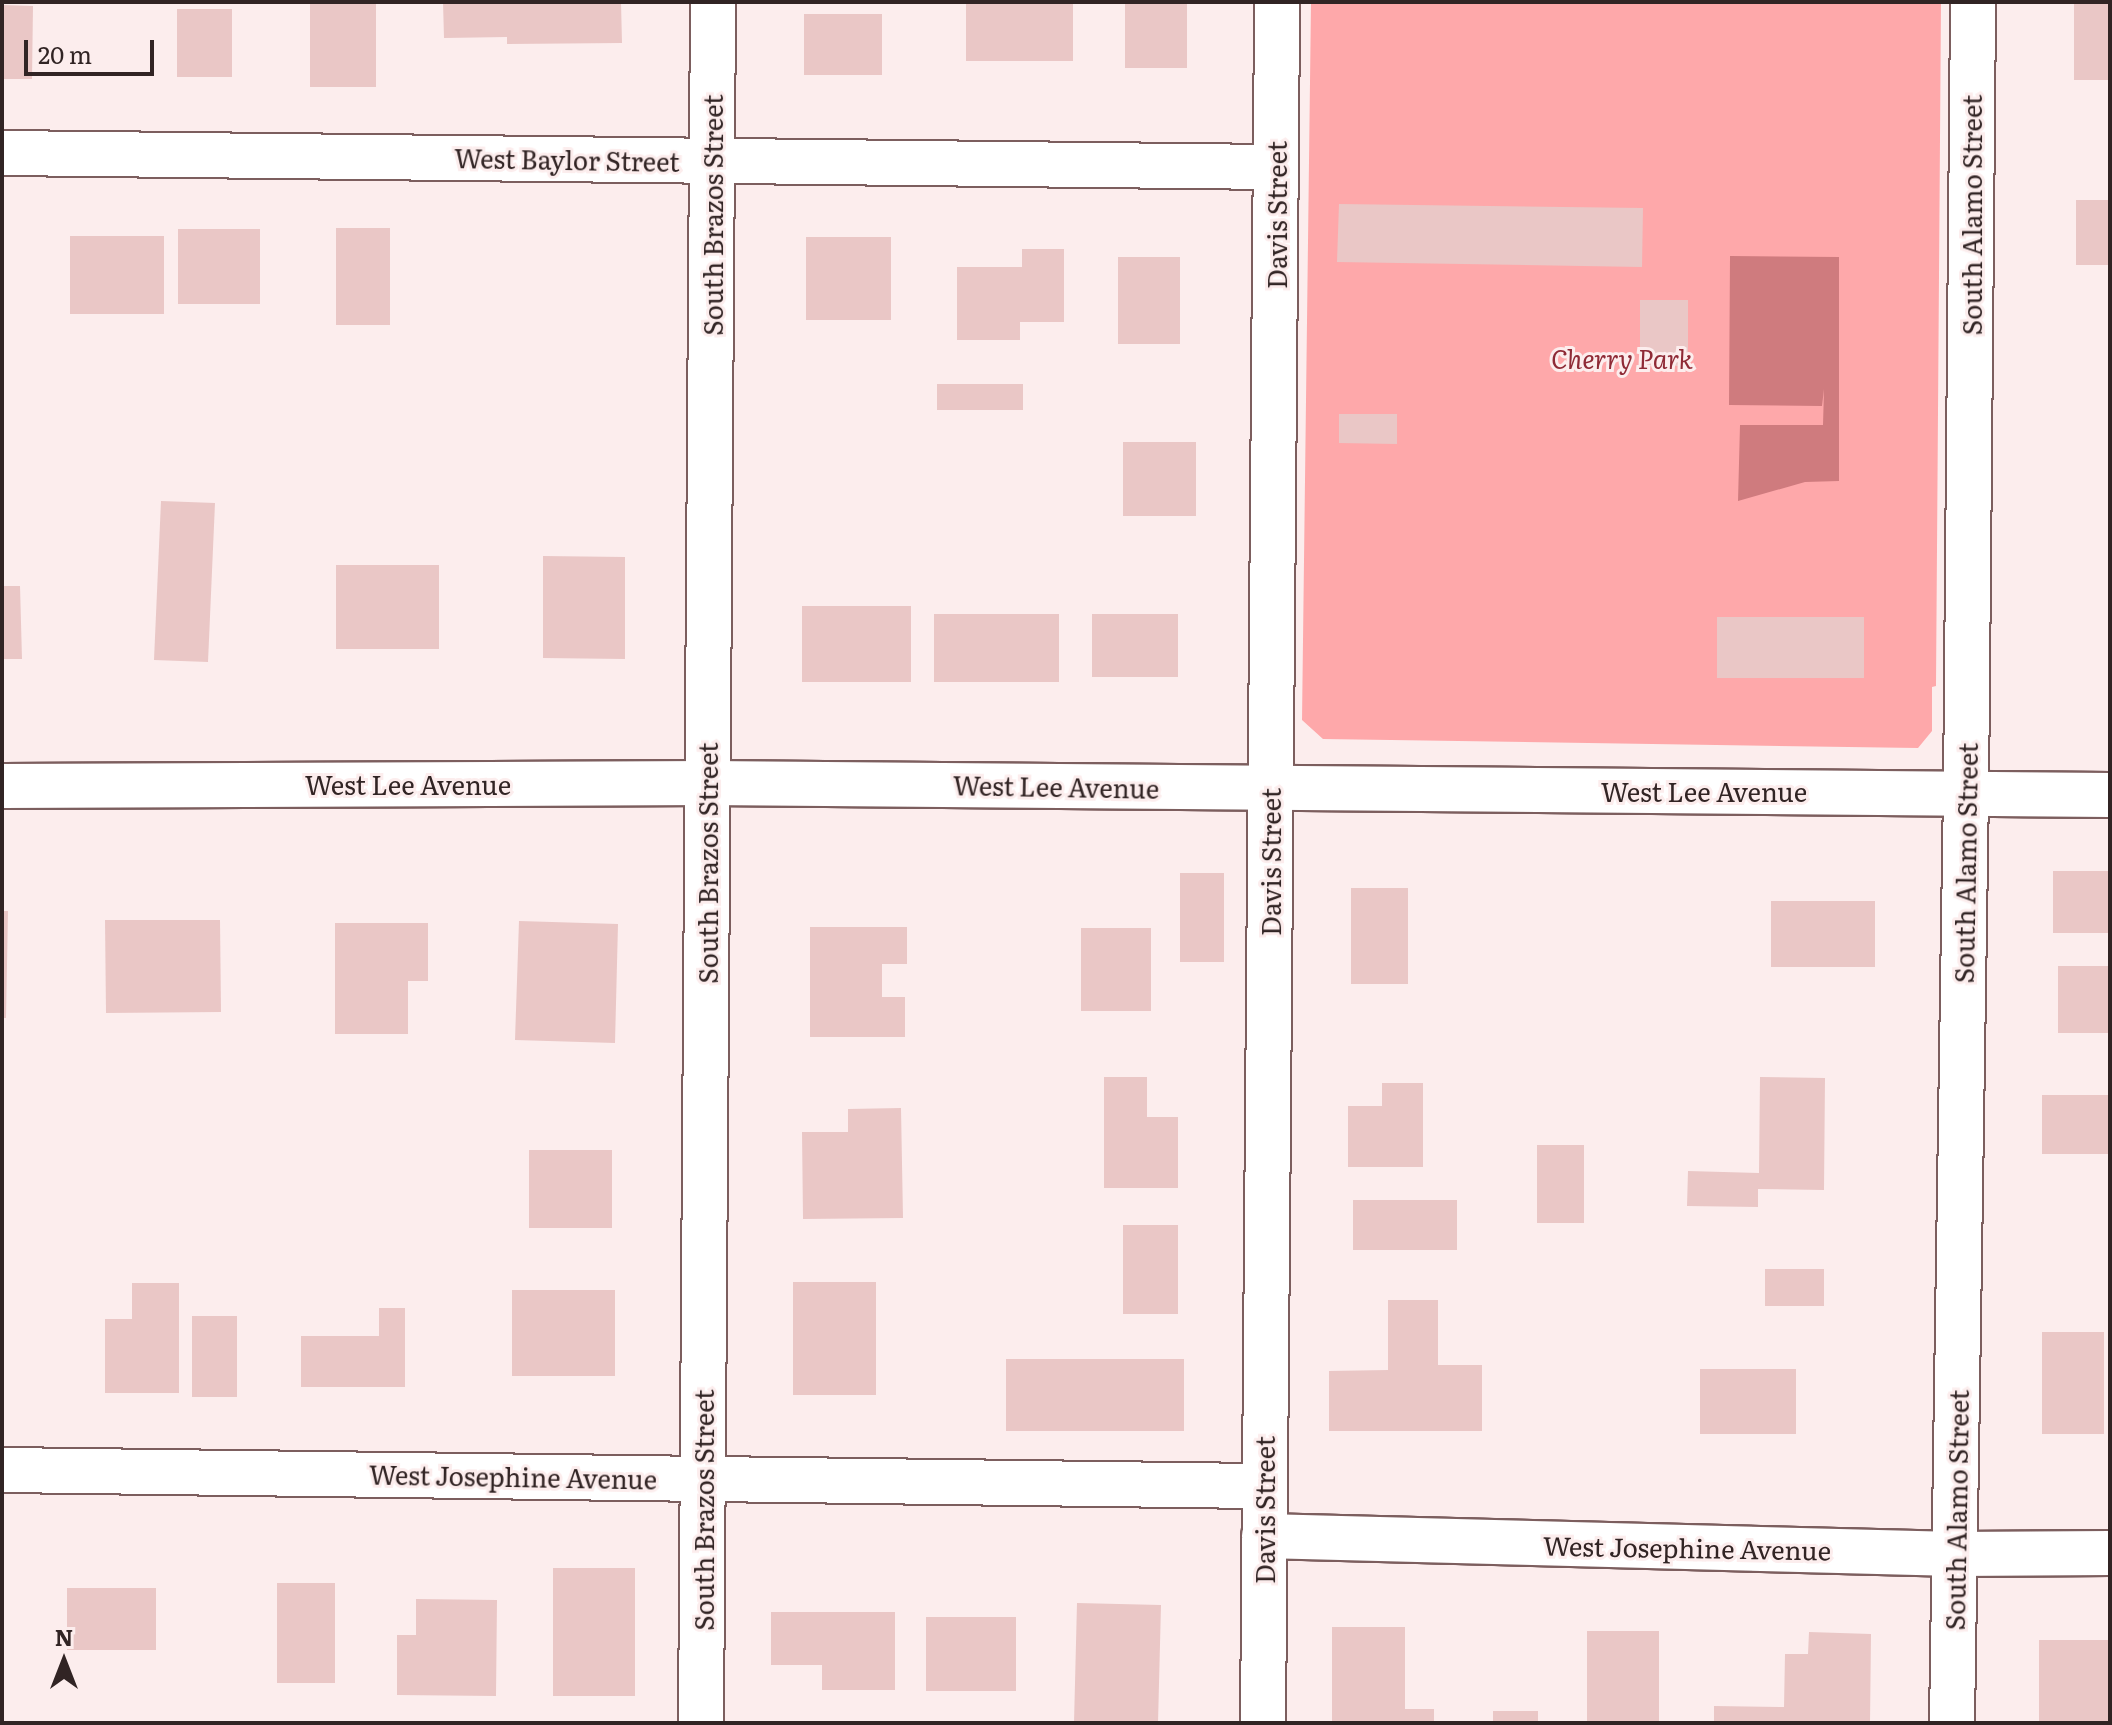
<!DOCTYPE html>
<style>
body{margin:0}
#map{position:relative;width:2112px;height:1725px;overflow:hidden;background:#fceded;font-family:Literata,serif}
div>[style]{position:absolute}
.green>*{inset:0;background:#fea8aa}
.water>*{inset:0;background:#cf7b7e}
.building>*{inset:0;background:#eac7c6}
.roads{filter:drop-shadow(2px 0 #7c5e5e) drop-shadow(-2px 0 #7c5e5e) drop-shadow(0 2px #7c5e5e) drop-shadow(0 -2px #7c5e5e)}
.minor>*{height:44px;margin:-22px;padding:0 22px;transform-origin:22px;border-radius:22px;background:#fff}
span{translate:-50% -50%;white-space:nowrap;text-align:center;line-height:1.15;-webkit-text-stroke:6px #fceded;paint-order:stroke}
.street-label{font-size:26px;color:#312424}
.park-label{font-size:26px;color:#8f2a36;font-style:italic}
.frame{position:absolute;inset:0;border:4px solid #312424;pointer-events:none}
.north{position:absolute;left:24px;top:1621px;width:80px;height:80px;-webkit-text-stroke:6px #fceded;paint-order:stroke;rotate:0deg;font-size:22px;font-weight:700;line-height:32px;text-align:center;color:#312424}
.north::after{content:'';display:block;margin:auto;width:28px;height:36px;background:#312424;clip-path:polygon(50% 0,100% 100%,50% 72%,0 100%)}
.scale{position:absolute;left:24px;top:40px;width:130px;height:36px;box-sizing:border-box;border:4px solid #312424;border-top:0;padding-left:10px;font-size:24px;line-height:28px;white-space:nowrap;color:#312424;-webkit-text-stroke:6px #fceded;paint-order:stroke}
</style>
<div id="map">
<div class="green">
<div style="clip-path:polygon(1311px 2px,1941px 2px,1936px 686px,1932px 687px,1932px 731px,1918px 748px,1323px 739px,1302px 720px)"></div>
</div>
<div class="water">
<div style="clip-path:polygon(1730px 256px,1839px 257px,1839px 481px,1805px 482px,1738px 501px,1740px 425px,1823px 425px,1824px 389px,1822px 406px,1729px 405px)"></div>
</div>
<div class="building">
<div style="clip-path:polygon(310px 2px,376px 2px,376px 87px,310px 87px)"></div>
<div style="clip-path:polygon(443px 2px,621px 2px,622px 43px,507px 44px,507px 37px,444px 38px)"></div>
<div style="clip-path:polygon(966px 2px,1073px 2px,1073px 61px,966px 61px)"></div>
<div style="clip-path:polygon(1125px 2px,1187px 2px,1187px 68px,1125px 68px)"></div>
<div style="clip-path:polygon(2074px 2px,2110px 2px,2110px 80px,2074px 80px)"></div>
<div style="clip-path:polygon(2px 5px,33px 6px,32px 79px,2px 79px)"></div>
<div style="clip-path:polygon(177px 9px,232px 9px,232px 77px,177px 77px)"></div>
<div style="clip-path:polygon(804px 14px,882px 14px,882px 75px,804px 75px)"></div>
<div style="clip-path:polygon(2076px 200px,2110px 200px,2110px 265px,2076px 265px)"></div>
<div style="clip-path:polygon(1339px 204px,1643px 208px,1642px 267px,1337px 262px)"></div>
<div style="clip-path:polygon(336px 228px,390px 228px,390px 325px,336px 325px)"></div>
<div style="clip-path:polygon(178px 229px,260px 229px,260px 304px,178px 304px)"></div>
<div style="clip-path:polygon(70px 236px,164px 236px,164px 314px,70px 314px)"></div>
<div style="clip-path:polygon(806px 237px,891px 237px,891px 320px,806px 320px)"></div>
<div style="clip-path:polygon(1022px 249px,1064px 249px,1064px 322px,1020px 322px,1020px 340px,957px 340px,957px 267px,1022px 267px)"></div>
<div style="clip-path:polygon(1118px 257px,1180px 257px,1180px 344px,1118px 344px)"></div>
<div style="clip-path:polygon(1640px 300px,1688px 300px,1688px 366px,1640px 366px)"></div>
<div style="clip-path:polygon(937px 384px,1023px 384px,1023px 410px,937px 410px)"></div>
<div style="clip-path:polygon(1339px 414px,1397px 414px,1397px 444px,1339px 443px)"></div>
<div style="clip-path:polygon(1123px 442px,1196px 442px,1196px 516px,1123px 516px)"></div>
<div style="clip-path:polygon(161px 501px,215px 503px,208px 662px,154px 660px)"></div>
<div style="clip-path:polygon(543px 556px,625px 557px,625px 659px,543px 658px)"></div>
<div style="clip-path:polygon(336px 565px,439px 565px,439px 649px,336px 649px)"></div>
<div style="clip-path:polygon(2px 586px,20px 586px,22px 659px,2px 659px)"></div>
<div style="clip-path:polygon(802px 606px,911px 606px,911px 682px,802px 682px)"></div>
<div style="clip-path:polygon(934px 614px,1059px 614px,1059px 682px,934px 682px)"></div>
<div style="clip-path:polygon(1092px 614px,1178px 614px,1178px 677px,1092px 677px)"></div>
<div style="clip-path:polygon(1717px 617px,1864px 617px,1864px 678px,1717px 678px)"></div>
<div style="clip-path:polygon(2053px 871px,2110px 871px,2110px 933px,2053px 933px)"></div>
<div style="clip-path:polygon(1180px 873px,1224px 873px,1224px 962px,1180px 962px)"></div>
<div style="clip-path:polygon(1351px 888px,1408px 888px,1408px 984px,1351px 984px)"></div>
<div style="clip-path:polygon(1771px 901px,1875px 901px,1875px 967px,1771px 967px)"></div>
<div style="clip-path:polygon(2px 911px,8px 911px,6px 1018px,2px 1018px)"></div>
<div style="clip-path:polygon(105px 920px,220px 920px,221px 1012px,106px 1013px)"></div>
<div style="clip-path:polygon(519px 921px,618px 924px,615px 1043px,515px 1040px)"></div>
<div style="clip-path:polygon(335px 923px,428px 923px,428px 981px,408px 981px,408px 1034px,335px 1034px)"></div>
<div style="clip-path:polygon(810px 927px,907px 927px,907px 964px,882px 964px,882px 997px,905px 997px,905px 1037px,810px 1037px)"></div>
<div style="clip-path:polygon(1081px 928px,1151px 928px,1151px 1011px,1081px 1011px)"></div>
<div style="clip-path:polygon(2058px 966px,2110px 966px,2110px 1033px,2058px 1033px)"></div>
<div style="clip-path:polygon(1104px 1077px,1147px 1077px,1147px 1117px,1178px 1117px,1178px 1188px,1104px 1188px)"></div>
<div style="clip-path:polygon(1760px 1077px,1825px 1078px,1824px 1190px,1758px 1189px,1758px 1207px,1687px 1206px,1688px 1171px,1759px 1173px)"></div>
<div style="clip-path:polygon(1382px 1083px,1423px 1083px,1423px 1167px,1348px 1167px,1348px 1106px,1382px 1106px)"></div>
<div style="clip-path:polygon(2042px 1095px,2110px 1095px,2110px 1154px,2042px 1154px)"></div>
<div style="clip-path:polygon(901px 1108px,903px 1218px,803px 1219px,802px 1132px,848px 1132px,848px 1109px)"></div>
<div style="clip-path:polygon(1537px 1145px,1584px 1145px,1584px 1223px,1537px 1223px)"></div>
<div style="clip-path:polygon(529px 1150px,612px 1150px,612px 1228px,529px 1228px)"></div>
<div style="clip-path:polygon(1353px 1200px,1457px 1200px,1457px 1250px,1353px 1250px)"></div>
<div style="clip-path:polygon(1123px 1225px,1178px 1225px,1178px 1314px,1123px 1314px)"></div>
<div style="clip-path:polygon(1765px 1269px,1824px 1269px,1824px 1306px,1765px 1306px)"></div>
<div style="clip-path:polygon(793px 1282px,876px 1282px,876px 1395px,793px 1395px)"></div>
<div style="clip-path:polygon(132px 1283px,179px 1283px,179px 1393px,105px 1393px,105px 1319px,132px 1319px)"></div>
<div style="clip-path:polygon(512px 1290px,615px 1290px,615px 1376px,512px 1376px)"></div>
<div style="clip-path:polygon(1388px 1300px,1438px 1300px,1438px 1365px,1482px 1365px,1482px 1431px,1329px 1431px,1329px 1371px,1388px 1370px)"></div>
<div style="clip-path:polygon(379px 1308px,405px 1308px,405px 1387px,301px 1387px,301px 1336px,379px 1336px)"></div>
<div style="clip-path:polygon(192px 1316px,237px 1316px,237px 1397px,192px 1397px)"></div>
<div style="clip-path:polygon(2042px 1332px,2104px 1332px,2104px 1434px,2042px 1434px)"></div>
<div style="clip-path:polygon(1006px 1359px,1184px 1359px,1184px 1431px,1006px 1431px)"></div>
<div style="clip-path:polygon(1700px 1369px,1796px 1369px,1796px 1434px,1700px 1434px)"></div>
<div style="clip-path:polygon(553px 1568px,635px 1568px,635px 1696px,553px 1696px)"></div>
<div style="clip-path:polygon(277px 1583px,335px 1583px,335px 1683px,277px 1683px)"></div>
<div style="clip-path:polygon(67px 1588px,156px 1588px,156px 1650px,67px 1650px)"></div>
<div style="clip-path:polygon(416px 1599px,497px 1600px,496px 1696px,397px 1695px,397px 1635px,416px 1635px)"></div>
<div style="clip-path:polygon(1077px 1603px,1161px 1605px,1158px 1723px,1074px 1723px)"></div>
<div style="clip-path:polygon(771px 1612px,895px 1612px,895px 1690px,822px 1690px,822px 1665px,771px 1665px)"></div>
<div style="clip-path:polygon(926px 1617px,1016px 1617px,1016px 1691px,926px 1691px)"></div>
<div style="clip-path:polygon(1332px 1627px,1405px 1627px,1405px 1709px,1434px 1709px,1434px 1723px,1332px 1723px)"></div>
<div style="clip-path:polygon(1587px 1631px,1659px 1631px,1659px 1723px,1587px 1723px)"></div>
<div style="clip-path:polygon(1809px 1632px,1871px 1634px,1870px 1723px,1714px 1723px,1714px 1706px,1784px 1707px,1785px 1654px,1808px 1654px)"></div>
<div style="clip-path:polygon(2039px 1640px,2110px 1640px,2110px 1723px,2039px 1723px)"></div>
<div style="clip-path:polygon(1493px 1711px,1538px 1711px,1538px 1723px,1493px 1723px)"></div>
</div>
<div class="roads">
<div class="minor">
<div style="left:2px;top:153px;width:1274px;rotate:0.63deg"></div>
<div style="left:2px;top:786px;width:706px;rotate:-0.24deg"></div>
<div style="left:708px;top:783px;width:1402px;rotate:0.49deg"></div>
<div style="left:2px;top:1470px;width:1262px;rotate:0.73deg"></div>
<div style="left:1264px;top:1536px;width:692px;rotate:1.49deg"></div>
<div style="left:1956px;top:1554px;width:154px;rotate:-0.4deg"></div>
<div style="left:701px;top:1723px;width:1721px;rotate:-89.6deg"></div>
<div style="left:1263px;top:1723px;width:1721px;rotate:-89.53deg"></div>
<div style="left:1952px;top:1723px;width:930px;rotate:-89.14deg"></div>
<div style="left:1966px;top:793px;width:791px;rotate:-89.49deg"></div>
</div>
</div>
<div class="street-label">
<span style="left:567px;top:159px;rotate:1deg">West Baylor Street</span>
<span style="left:712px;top:215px;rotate:-90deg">South Brazos Street</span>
<span style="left:1276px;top:215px;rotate:-90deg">Davis Street</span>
<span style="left:1971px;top:215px;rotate:-90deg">South Alamo Street</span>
<span style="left:408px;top:784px">West Lee Avenue</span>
<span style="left:1056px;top:786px;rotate:1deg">West Lee Avenue</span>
<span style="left:1704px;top:791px">West Lee Avenue</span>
<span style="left:1270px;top:862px;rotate:-90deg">Davis Street</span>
<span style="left:707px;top:863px;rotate:-90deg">South Brazos Street</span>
<span style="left:1965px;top:863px;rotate:-89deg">South Alamo Street</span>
<span style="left:513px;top:1476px;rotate:1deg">West Josephine Avenue</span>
<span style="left:703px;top:1510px;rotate:-90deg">South Brazos Street</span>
<span style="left:1264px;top:1510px;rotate:-90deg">Davis Street</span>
<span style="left:1956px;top:1510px;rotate:-89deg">South Alamo Street</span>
<span style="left:1687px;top:1547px;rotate:1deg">West Josephine Avenue</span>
</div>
<div class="park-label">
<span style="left:1622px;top:358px">Cherry Park</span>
</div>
<div class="frame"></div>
<div class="north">N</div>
<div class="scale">20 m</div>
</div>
